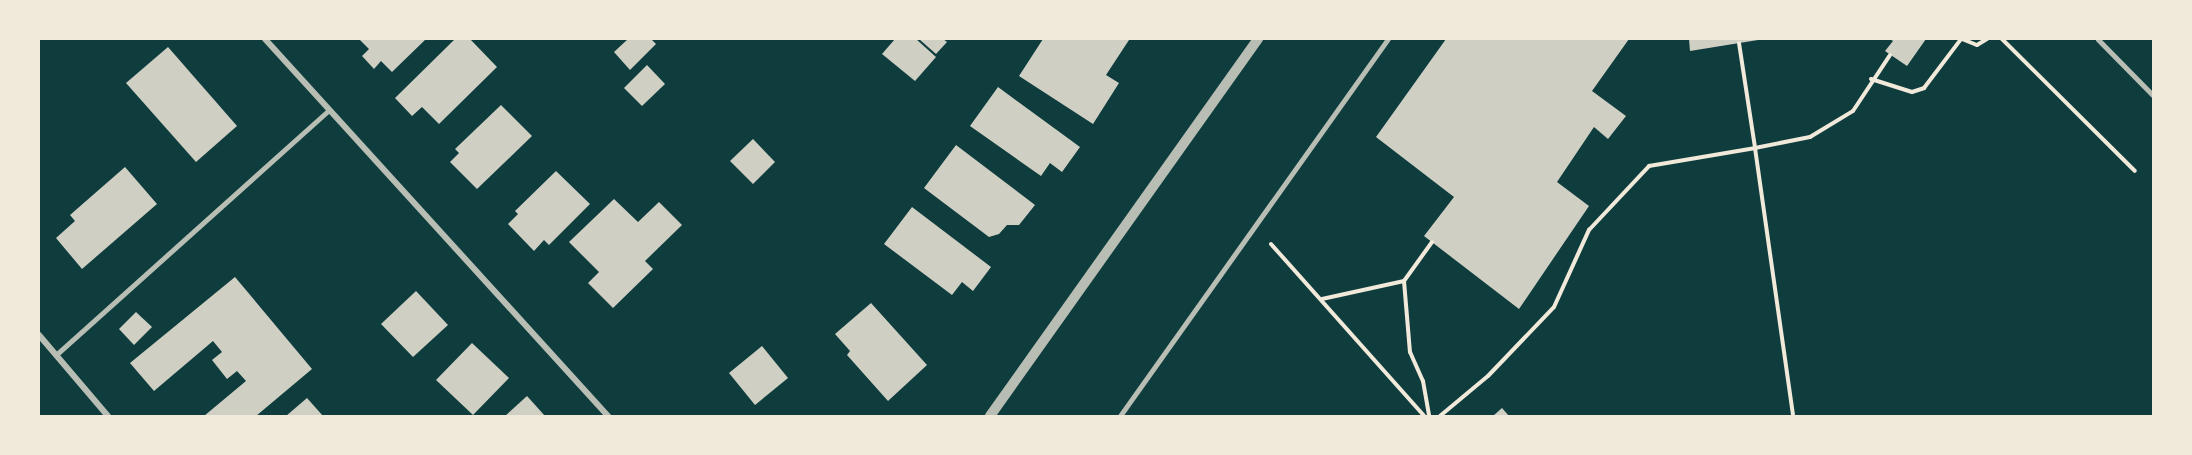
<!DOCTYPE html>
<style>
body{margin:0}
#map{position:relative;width:2192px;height:455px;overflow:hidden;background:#0f3d3e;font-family:"Noto Sans",sans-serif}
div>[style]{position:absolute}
.building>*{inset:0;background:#cfcfc3}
.path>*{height:4px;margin:-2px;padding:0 2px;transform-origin:2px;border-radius:2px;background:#f1e9da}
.service>*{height:4.5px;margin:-2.25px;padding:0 2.25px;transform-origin:2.25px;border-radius:2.25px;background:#b8beb3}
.minor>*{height:6px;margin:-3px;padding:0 3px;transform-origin:3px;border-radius:3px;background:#b8beb3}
.tertiary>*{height:10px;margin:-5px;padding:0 5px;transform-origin:5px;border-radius:5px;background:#b8beb3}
span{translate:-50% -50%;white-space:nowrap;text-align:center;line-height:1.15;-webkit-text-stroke:4.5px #f1e9da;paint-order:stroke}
.frame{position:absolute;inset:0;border:40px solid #f1e9da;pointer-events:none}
</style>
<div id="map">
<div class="building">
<div style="clip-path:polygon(359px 39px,426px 39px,392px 72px,381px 61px,374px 69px,362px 56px,369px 49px)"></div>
<div style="clip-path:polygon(455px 39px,470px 39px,497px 67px,439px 124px,422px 107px,412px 116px,395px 98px)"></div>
<div style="clip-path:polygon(628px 39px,651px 39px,656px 44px,630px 70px,614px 52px)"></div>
<div style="clip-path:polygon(895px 39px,916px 39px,936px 57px,915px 81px,882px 54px)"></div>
<div style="clip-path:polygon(919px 39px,943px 39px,947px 42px,936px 54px)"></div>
<div style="clip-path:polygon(1043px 39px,1129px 40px,1106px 75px,1119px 83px,1093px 124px,1019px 76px)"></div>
<div style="clip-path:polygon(1446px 39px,1629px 39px,1592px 91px,1626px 116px,1608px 139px,1594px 127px,1557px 182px,1589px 206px,1519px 309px,1424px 236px,1454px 197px,1376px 137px)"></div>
<div style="clip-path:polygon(1689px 39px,1757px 39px,1758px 40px,1690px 51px)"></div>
<div style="clip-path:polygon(1890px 39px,1926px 39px,1907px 66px,1885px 51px,1893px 41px)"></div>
<div style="clip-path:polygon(168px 47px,237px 126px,196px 162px,126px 83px)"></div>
<div style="clip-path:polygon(647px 65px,665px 84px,642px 106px,624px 88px)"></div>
<div style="clip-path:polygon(998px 87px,1080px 147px,1062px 172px,1050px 163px,1041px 176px,970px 126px)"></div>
<div style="clip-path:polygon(501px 105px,532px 136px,477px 189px,450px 162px,459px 153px,455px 149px)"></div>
<div style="clip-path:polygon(753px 139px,775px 162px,753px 184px,730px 161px)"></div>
<div style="clip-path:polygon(956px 145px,1035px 205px,1019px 225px,1007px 225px,999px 234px,989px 237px,924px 188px)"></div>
<div style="clip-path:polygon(125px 167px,157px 204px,82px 269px,56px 238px,75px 221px,70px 215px)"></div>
<div style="clip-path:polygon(556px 171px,590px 204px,549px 245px,544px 240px,534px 251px,508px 224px,518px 214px,515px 211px)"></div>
<div style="clip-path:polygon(614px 199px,638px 222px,659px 202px,682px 225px,645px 261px,653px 269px,613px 308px,588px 283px,599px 272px,569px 242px)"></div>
<div style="clip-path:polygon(912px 207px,991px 267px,973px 291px,962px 282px,952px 295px,884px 244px)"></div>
<div style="clip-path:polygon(235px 277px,312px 369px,256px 416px,204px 416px,246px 381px,237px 371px,227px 379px,212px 360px,222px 352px,213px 341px,154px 391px,130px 363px)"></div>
<div style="clip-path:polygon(416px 291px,448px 325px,413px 357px,381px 324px)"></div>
<div style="clip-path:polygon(871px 303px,927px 365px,888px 401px,847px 355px,850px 351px,835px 334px)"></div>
<div style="clip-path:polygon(136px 312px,152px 327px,134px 345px,119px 329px)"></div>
<div style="clip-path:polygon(472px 343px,509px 378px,473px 415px,436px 380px)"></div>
<div style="clip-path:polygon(762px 346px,788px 378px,755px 405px,729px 373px)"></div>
<div style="clip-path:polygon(527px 396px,545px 416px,505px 416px)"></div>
<div style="clip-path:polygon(307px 398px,323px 416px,286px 416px)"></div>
<div style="clip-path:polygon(1502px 408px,1509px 416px,1493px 416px)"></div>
</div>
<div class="path">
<div style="left:1962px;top:39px;width:16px;rotate:22deg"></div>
<div style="left:1977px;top:45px;width:12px;rotate:-31deg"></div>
<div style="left:2002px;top:39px;width:187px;rotate:44.8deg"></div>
<div style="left:1739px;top:43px;width:106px;rotate:81.3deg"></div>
<div style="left:1755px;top:148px;width:56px;rotate:-11.3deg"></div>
<div style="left:1810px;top:137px;width:50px;rotate:-31.2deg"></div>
<div style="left:1853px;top:111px;width:67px;rotate:-56.5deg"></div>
<div style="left:1871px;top:79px;width:43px;rotate:17.6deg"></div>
<div style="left:1912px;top:92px;width:13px;rotate:-18deg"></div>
<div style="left:1924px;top:88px;width:61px;rotate:-52.9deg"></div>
<div style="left:1271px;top:244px;width:230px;rotate:48.3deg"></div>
<div style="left:1404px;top:281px;width:71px;rotate:85.2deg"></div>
<div style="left:1410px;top:352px;width:32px;rotate:66deg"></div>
<div style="left:1423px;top:381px;width:36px;rotate:80deg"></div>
<div style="left:1322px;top:299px;width:84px;rotate:-12.4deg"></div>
<div style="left:1404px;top:281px;width:48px;rotate:-54.3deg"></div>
<div style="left:1440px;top:416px;width:62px;rotate:-39.8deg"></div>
<div style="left:1488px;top:376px;width:95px;rotate:-46.3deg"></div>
<div style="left:1554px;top:307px;width:85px;rotate:-65.6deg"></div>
<div style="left:1589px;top:230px;width:88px;rotate:-46.8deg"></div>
<div style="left:1649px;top:166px;width:108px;rotate:-9.6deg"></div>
<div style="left:1755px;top:148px;width:271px;rotate:81.9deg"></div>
</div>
<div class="service">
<div style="left:2098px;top:39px;width:78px;rotate:45.5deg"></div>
<div style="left:56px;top:355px;width:367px;rotate:-41.9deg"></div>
<div style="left:1120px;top:416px;width:463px;rotate:-54.6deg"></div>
</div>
<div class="minor">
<div style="left:265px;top:39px;width:510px;rotate:47.7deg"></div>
<div style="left:39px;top:335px;width:106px;rotate:49.6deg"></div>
</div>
<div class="tertiary">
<div style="left:990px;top:416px;width:463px;rotate:-54.6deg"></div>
</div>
<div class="frame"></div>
</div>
